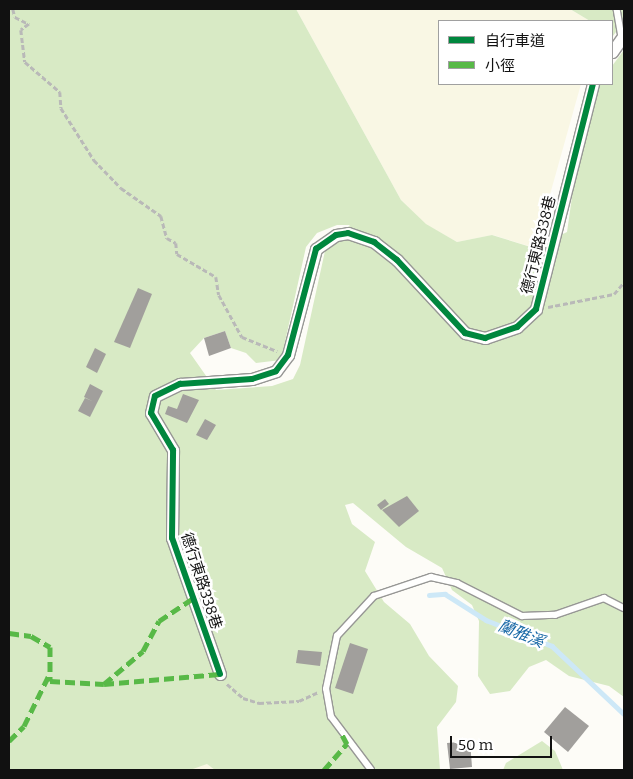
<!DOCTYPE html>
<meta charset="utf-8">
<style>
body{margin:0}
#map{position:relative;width:633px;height:779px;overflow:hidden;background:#fdfcf7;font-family:Bitter,"Noto Sans TC",serif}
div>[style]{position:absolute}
.farmland>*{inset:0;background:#f9f7e4}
.forest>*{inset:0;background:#d8eac5}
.stream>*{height:4.5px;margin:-2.25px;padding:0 2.25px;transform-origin:2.25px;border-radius:2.25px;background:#cde8f7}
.building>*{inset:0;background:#a19f9c}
.path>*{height:2.5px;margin-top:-1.25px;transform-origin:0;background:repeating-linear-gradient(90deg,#b9b9b8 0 5px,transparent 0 7.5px)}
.roads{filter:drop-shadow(1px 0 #979795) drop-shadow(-1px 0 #979795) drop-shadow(0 1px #979795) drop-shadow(0 -1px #979795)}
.lane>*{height:5.5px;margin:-2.75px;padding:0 2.75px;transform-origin:2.75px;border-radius:2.75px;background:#fffffe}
.street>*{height:11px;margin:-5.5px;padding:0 5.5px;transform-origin:5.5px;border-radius:5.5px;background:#fffffe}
.quiet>*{height:5px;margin-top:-2.5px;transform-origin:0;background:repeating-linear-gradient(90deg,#58b947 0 10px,transparent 0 15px)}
.cycleway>*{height:6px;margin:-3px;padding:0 3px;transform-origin:3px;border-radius:3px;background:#00873e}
span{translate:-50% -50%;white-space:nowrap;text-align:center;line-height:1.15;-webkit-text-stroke:5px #fff;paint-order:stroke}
.street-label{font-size:15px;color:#111}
.water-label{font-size:16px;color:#1768a6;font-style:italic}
.frame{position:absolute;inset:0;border:10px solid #111;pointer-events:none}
.legend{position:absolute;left:438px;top:20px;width:175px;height:65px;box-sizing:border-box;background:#fff;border:1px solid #a0a0a0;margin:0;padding:6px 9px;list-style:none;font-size:15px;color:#111}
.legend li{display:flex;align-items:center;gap:10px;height:25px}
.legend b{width:25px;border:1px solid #a0a0a0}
.scale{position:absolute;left:450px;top:736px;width:102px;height:22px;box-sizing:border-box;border:2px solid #111;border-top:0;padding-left:6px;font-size:15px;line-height:18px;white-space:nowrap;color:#111;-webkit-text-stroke:4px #fff;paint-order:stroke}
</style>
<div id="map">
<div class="farmland">
<div style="clip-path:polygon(296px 9px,570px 9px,590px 21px,439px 21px,439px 84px,581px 84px,535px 248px,493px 235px,457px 242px,425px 224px,401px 200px)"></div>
<div style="clip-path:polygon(208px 764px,215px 770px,190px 770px,196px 765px)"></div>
</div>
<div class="forest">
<div style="clip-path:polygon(evenodd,9px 9px,296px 9px,401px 200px,426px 224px,457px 242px,492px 235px,534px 248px,567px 232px,575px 176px,600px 84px,612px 84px,612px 66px,624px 50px,624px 697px,609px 686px,569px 676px,546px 660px,529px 667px,510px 691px,490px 694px,478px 676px,479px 621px,472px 605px,452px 590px,442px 568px,406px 547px,353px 503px,345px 505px,352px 524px,375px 542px,365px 571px,384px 602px,410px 624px,429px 656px,458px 686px,456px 702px,437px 727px,440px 770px,215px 770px,207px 764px,190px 770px,9px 770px,9px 9px,337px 225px,350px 225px,325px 251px,300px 365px,293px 379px,272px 386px,216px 390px,190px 353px,204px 338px,225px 331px,231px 348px,246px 353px,256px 363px,281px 360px,306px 247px,317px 233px,337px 225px)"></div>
<div style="clip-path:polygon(570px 9px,624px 9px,624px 21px,613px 36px,612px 21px,590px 21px)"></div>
<div style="clip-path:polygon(542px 741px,555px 751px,563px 770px,503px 770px,506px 763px)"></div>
</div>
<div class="stream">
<div style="left:429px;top:595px;width:16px;rotate:-4deg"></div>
<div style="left:445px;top:594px;width:49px;rotate:32.4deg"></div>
<div style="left:486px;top:620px;width:71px;rotate:21.5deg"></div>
<div style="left:552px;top:646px;width:99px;rotate:43.4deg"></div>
</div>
<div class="building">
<div style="clip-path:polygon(138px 288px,152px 294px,130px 348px,114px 342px)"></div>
<div style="clip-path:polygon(225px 331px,231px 348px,209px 356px,204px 338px)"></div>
<div style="clip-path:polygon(95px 348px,106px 354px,97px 373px,86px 367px)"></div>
<div style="clip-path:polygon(90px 384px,103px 391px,90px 417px,78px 411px,85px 398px,92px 401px,84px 397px)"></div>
<div style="clip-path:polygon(183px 394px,199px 400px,187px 423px,165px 414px,168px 406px,177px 409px)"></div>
<div style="clip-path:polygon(205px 419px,216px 425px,207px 440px,196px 435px)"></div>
<div style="clip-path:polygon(407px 496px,419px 511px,399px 527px,382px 510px)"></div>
<div style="clip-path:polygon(385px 499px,389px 504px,381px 510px,377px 505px)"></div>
<div style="clip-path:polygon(350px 643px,368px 649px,353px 694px,335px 688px)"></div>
<div style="clip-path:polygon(298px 650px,322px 652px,320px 666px,296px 663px)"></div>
<div style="clip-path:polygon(565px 707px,589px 726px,568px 752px,544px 732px)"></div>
<div style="clip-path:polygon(470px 741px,472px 767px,450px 769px,447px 743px)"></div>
</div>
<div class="path">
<div style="left:13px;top:9px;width:8px;rotate:76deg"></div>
<div style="left:15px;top:17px;width:16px;rotate:27deg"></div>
<div style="left:29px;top:24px;width:10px;rotate:143deg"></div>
<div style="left:21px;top:30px;width:32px;rotate:83deg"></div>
<div style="left:25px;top:62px;width:46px;rotate:40.6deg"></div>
<div style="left:60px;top:92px;width:16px;rotate:86deg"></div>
<div style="left:61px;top:108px;width:62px;rotate:57.6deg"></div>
<div style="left:94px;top:160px;width:39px;rotate:46deg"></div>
<div style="left:121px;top:188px;width:49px;rotate:35deg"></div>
<div style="left:161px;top:216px;width:23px;rotate:75deg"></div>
<div style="left:167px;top:238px;width:10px;rotate:29deg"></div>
<div style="left:176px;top:243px;width:11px;rotate:85deg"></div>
<div style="left:177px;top:254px;width:45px;rotate:30.5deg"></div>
<div style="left:216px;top:277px;width:18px;rotate:81deg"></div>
<div style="left:219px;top:295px;width:48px;rotate:61.3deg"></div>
<div style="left:242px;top:337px;width:38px;rotate:22deg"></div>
<div style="left:548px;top:307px;width:67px;rotate:-11.1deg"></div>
<div style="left:614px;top:294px;width:16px;rotate:-50deg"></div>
<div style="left:227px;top:684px;width:21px;rotate:41deg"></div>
<div style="left:243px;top:698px;width:17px;rotate:17deg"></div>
<div style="left:259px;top:703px;width:40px;rotate:-2.9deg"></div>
<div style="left:299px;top:701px;width:21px;rotate:-25deg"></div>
</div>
<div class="roads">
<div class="lane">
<div style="left:617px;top:9px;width:27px;rotate:80deg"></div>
<div style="left:371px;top:770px;width:66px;rotate:-127deg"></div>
<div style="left:331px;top:717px;width:28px;rotate:-100deg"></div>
<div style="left:326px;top:689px;width:54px;rotate:-78.3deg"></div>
<div style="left:337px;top:636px;width:54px;rotate:-47.2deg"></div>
<div style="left:374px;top:596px;width:60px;rotate:-18.4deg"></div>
<div style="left:431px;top:577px;width:27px;rotate:13deg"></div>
<div style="left:457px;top:583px;width:73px;rotate:26.9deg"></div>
<div style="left:522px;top:616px;width:33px;rotate:-2deg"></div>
<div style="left:555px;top:615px;width:52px;rotate:-19.1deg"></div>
<div style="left:604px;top:598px;width:22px;rotate:27deg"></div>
</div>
<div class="street">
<div style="left:612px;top:52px;width:21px;rotate:-55deg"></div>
<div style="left:220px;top:674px;width:144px;rotate:-109.4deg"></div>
<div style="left:172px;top:538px;width:88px;rotate:-89.3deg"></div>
<div style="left:173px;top:450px;width:43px;rotate:-120.7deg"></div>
<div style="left:151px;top:413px;width:17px;rotate:-77deg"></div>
<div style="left:155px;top:396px;width:28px;rotate:-26deg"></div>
<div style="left:180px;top:384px;width:72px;rotate:-4deg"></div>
<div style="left:252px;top:379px;width:25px;rotate:-18deg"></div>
<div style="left:276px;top:371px;width:20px;rotate:-53deg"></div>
<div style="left:288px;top:355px;width:110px;rotate:-75.2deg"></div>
<div style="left:316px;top:249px;width:24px;rotate:-35deg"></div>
<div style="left:336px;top:235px;width:12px;rotate:-9deg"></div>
<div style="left:348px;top:233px;width:28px;rotate:19deg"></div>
<div style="left:374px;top:242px;width:29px;rotate:38deg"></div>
<div style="left:397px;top:260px;width:100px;rotate:47deg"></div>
<div style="left:465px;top:333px;width:21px;rotate:14deg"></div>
<div style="left:485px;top:338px;width:34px;rotate:-19deg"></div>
<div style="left:517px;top:327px;width:26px;rotate:-43deg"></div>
<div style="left:536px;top:309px;width:232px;rotate:-75.8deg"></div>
</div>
</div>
<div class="quiet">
<div style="left:9px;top:633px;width:22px;rotate:8deg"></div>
<div style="left:31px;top:636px;width:22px;rotate:30deg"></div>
<div style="left:50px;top:647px;width:34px;rotate:90deg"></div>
<div style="left:50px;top:681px;width:54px;rotate:3.2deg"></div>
<div style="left:104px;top:684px;width:51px;rotate:-40.2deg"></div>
<div style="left:143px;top:651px;width:34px;rotate:-62deg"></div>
<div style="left:159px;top:621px;width:43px;rotate:-33.7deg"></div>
<div style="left:104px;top:684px;width:116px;rotate:-4.9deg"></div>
<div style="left:9px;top:741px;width:21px;rotate:-45deg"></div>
<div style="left:24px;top:726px;width:55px;rotate:-63.9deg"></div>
<div style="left:324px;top:770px;width:35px;rotate:-49deg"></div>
<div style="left:347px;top:744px;width:15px;rotate:-118deg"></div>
</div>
<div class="cycleway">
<div style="left:220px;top:674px;width:144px;rotate:-109.4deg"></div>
<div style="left:172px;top:538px;width:88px;rotate:-89.3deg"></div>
<div style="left:173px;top:450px;width:43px;rotate:-120.7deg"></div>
<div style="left:151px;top:413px;width:17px;rotate:-77deg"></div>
<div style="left:155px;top:396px;width:28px;rotate:-26deg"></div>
<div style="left:180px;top:384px;width:72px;rotate:-4deg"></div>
<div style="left:252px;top:379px;width:25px;rotate:-18deg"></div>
<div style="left:276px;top:371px;width:20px;rotate:-53deg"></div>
<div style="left:288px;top:355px;width:110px;rotate:-75.2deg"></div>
<div style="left:316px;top:249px;width:24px;rotate:-35deg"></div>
<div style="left:336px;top:235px;width:12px;rotate:-9deg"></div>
<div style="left:348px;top:233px;width:28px;rotate:19deg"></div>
<div style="left:374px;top:242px;width:29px;rotate:38deg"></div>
<div style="left:397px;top:260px;width:100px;rotate:47deg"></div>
<div style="left:465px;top:333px;width:21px;rotate:14deg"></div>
<div style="left:485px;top:338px;width:34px;rotate:-19deg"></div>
<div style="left:517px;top:327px;width:26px;rotate:-43deg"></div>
<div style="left:536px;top:309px;width:232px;rotate:-75.8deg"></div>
</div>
<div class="street-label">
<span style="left:539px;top:245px;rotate:-76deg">德行東路338巷</span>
<span style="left:201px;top:581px;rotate:72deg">德行東路338巷</span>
</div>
<div class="water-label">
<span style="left:521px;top:634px;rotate:22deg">蘭雅溪</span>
</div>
<div class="frame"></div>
<ul class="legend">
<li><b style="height:6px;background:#00873e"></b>自行車道</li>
<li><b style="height:6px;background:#58b947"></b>小徑</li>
</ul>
<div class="scale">50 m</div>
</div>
